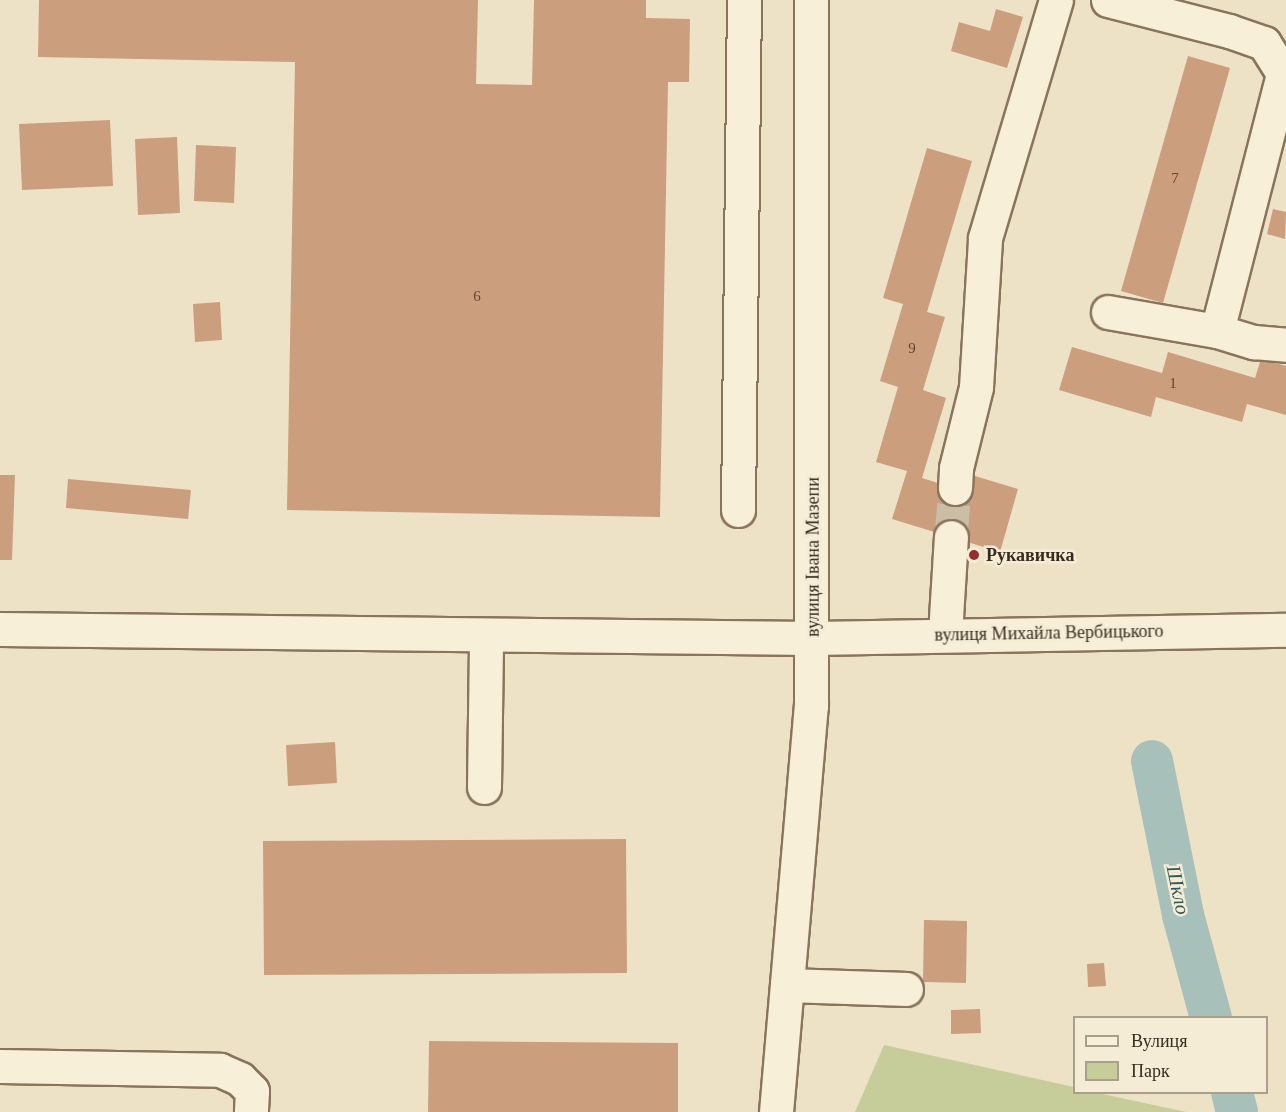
<!DOCTYPE html>
<meta charset="utf-8">
<style>
body{margin:0}
#map{position:relative;width:1286px;height:1112px;overflow:hidden;background:#eee2c6;font-family:Georgia,serif}
div>[style]{position:absolute}
.green>*{inset:0;background:#c6cc9a}
.river>*{height:42px;margin:-21px;padding:0 21px;transform-origin:21px;border-radius:21px;background:#a7c1ba}
.building>*{inset:0;background:#cb9e7d}
.minor-tunnel>*{height:33px;margin-top:-16.5px;transform-origin:0;background:repeating-linear-gradient(90deg,#cabea5 0 33px,transparent 0 49px)}
.roads{filter:drop-shadow(2px 0 #89745c) drop-shadow(-2px 0 #89745c) drop-shadow(0 2px #89745c) drop-shadow(0 -2px #89745c)}
.minor>*{height:33px;margin:-16.5px;padding:0 16.5px;transform-origin:16.5px;border-radius:16.5px;background:#f8efd9}
.dots>*{width:16px;height:16px;translate:-50% -50%;box-sizing:border-box;border:3px solid #f5ecd6;border-radius:50%}
span{translate:-50% -50%;white-space:nowrap;text-align:center;line-height:1.15;-webkit-text-stroke:5px #f5ecd6;paint-order:stroke}
.number-label{font-size:15px;color:#5e4836}
.number-label span{-webkit-text-stroke-width:0}
.poi-label{font-size:18px;color:#392c1f;font-weight:700}
.left{translate:0 -50%;text-align:left}
.street-label{font-size:18px;color:#392c1f}
.water-label{font-size:20px;color:#2f5956;font-style:italic}
.legend{position:absolute;left:1073px;top:1016px;width:195px;height:78px;box-sizing:border-box;background:#f5ecd6;border:2px solid #aa9f8d;margin:0;padding:8px 10px;list-style:none;font-size:18px;color:#392c1f}
.legend li{display:flex;align-items:center;gap:12px;height:30px}
.legend b{width:30px;border:2px solid #aa9f8d}
</style>
<div id="map">
<div class="green">
<div style="clip-path:polygon(884px 1045px,1074px 1087px,1074px 1092px,1098px 1093px,1186px 1112px,855px 1112px)"></div>
</div>
<div class="river">
<div style="left:1152px;top:761px;width:157px;rotate:78.6deg"></div>
<div style="left:1183px;top:915px;width:107px;rotate:74.8deg"></div>
<div style="left:1232px;top:1092px;width:21px;rotate:76deg"></div>
</div>
<div class="building">
<div style="clip-path:polygon(39px 0,478px 0,476px 84px,532px 85px,534px 0,646px 0,646px 18px,690px 19px,689px 82px,668px 82px,660px 517px,287px 510px,295px 62px,38px 57px)"></div>
<div style="clip-path:polygon(996px 9px,1023px 17px,1007px 68px,951px 51px,959px 22px,990px 31px)"></div>
<div style="clip-path:polygon(1188px 56px,1230px 68px,1163px 303px,1121px 291px)"></div>
<div style="clip-path:polygon(110px 120px,113px 186px,22px 190px,19px 124px)"></div>
<div style="clip-path:polygon(177px 137px,180px 213px,138px 215px,135px 139px)"></div>
<div style="clip-path:polygon(196px 145px,236px 147px,234px 203px,194px 201px)"></div>
<div style="clip-path:polygon(927px 148px,972px 161px,927px 312px,945px 317px,923px 390px,946px 398px,922px 478px,970px 493px,975px 476px,1018px 489px,1000px 552px,892px 519px,907px 471px,876px 462px,898px 387px,880px 381px,903px 304px,883px 298px)"></div>
<div style="clip-path:polygon(1273px 209px,1286px 212px,1285px 239px,1267px 234px)"></div>
<div style="clip-path:polygon(220px 302px,222px 340px,195px 342px,193px 304px)"></div>
<div style="clip-path:polygon(1072px 347px,1162px 373px,1168px 352px,1255px 378px,1261px 359px,1286px 366px,1286px 415px,1247px 404px,1242px 422px,1156px 397px,1151px 417px,1059px 390px)"></div>
<div style="clip-path:polygon(0 475px,15px 475px,12px 560px,0 560px)"></div>
<div style="clip-path:polygon(68px 479px,191px 490px,188px 519px,66px 508px)"></div>
<div style="clip-path:polygon(335px 742px,337px 783px,288px 786px,286px 745px)"></div>
<div style="clip-path:polygon(626px 839px,627px 973px,264px 975px,263px 841px)"></div>
<div style="clip-path:polygon(924px 920px,967px 921px,966px 983px,923px 982px)"></div>
<div style="clip-path:polygon(1104px 963px,1106px 986px,1088px 987px,1087px 964px)"></div>
<div style="clip-path:polygon(980px 1009px,981px 1033px,951px 1034px,951px 1010px)"></div>
<div style="clip-path:polygon(429px 1041px,678px 1043px,678px 1112px,428px 1112px)"></div>
</div>
<div class="minor-tunnel">
<div style="left:951px;top:537px;width:49px;rotate:-85.3deg"></div>
</div>
<div class="roads">
<div class="minor">
<div style="left:1108px;top:0;width:125px;rotate:14.4deg"></div>
<div style="left:1229px;top:31px;width:37px;rotate:19deg"></div>
<div style="left:1264px;top:43px;width:36px;rotate:58deg"></div>
<div style="left:1283px;top:74px;width:265px;rotate:104.4deg"></div>
<div style="left:1217px;top:331px;width:39px;rotate:17deg"></div>
<div style="left:1254px;top:342px;width:32px;rotate:5deg"></div>
<div style="left:1108px;top:312px;width:111px;rotate:9.9deg"></div>
<div style="left:955px;top:488px;width:20px;rotate:-87deg"></div>
<div style="left:956px;top:468px;width:83px;rotate:-76.1deg"></div>
<div style="left:976px;top:387px;width:149px;rotate:-86.5deg"></div>
<div style="left:985px;top:238px;width:248px;rotate:-73.4deg"></div>
<div style="left:738px;top:510px;width:510px;rotate:-89.33deg"></div>
<div style="left:0;top:629px;width:813px;rotate:0.63deg"></div>
<div style="left:813px;top:638px;width:473px;rotate:-1deg"></div>
<div style="left:945px;top:634px;width:97px;rotate:-86.5deg"></div>
<div style="left:484px;top:787px;width:152px;rotate:-89.2deg"></div>
<div style="left:787px;top:985px;width:119px;rotate:1.9deg"></div>
<div style="left:0;top:1066px;width:220px;rotate:1deg"></div>
<div style="left:220px;top:1070px;width:22px;rotate:24deg"></div>
<div style="left:240px;top:1079px;width:17px;rotate:45deg"></div>
<div style="left:252px;top:1091px;width:21px;rotate:93deg"></div>
<div style="left:776px;top:1112px;width:408px;rotate:-85.1deg"></div>
<div style="left:811px;top:706px;width:706px;rotate:-90deg"></div>
</div>
</div>
<div class="dots">
<div style="left:974px;top:555px;background:#972d2e"></div>
</div>
<div class="number-label">
<span style="left:1175px;top:179px">7</span>
<span style="left:477px;top:297px">6</span>
<span style="left:912px;top:349px">9</span>
<span style="left:1173px;top:384px">1</span>
</div>
<div class="poi-label">
<span class="left" style="left:986px;top:555px">Рукавичка</span>
</div>
<div class="street-label">
<span style="left:813px;top:557px;rotate:-90deg">вулиця Івана Мазепи</span>
<span style="left:1049px;top:633px;rotate:-1deg">вулиця Михайла Вербицького</span>
</div>
<div class="water-label">
<span style="left:1178px;top:890px;rotate:78deg">Шкло</span>
</div>
<ul class="legend">
<li><b style="height:8px;background:#f8efd9"></b>Вулиця</li>
<li><b style="height:16px;background:#c6cc9a"></b>Парк</li>
</ul>
</div>
